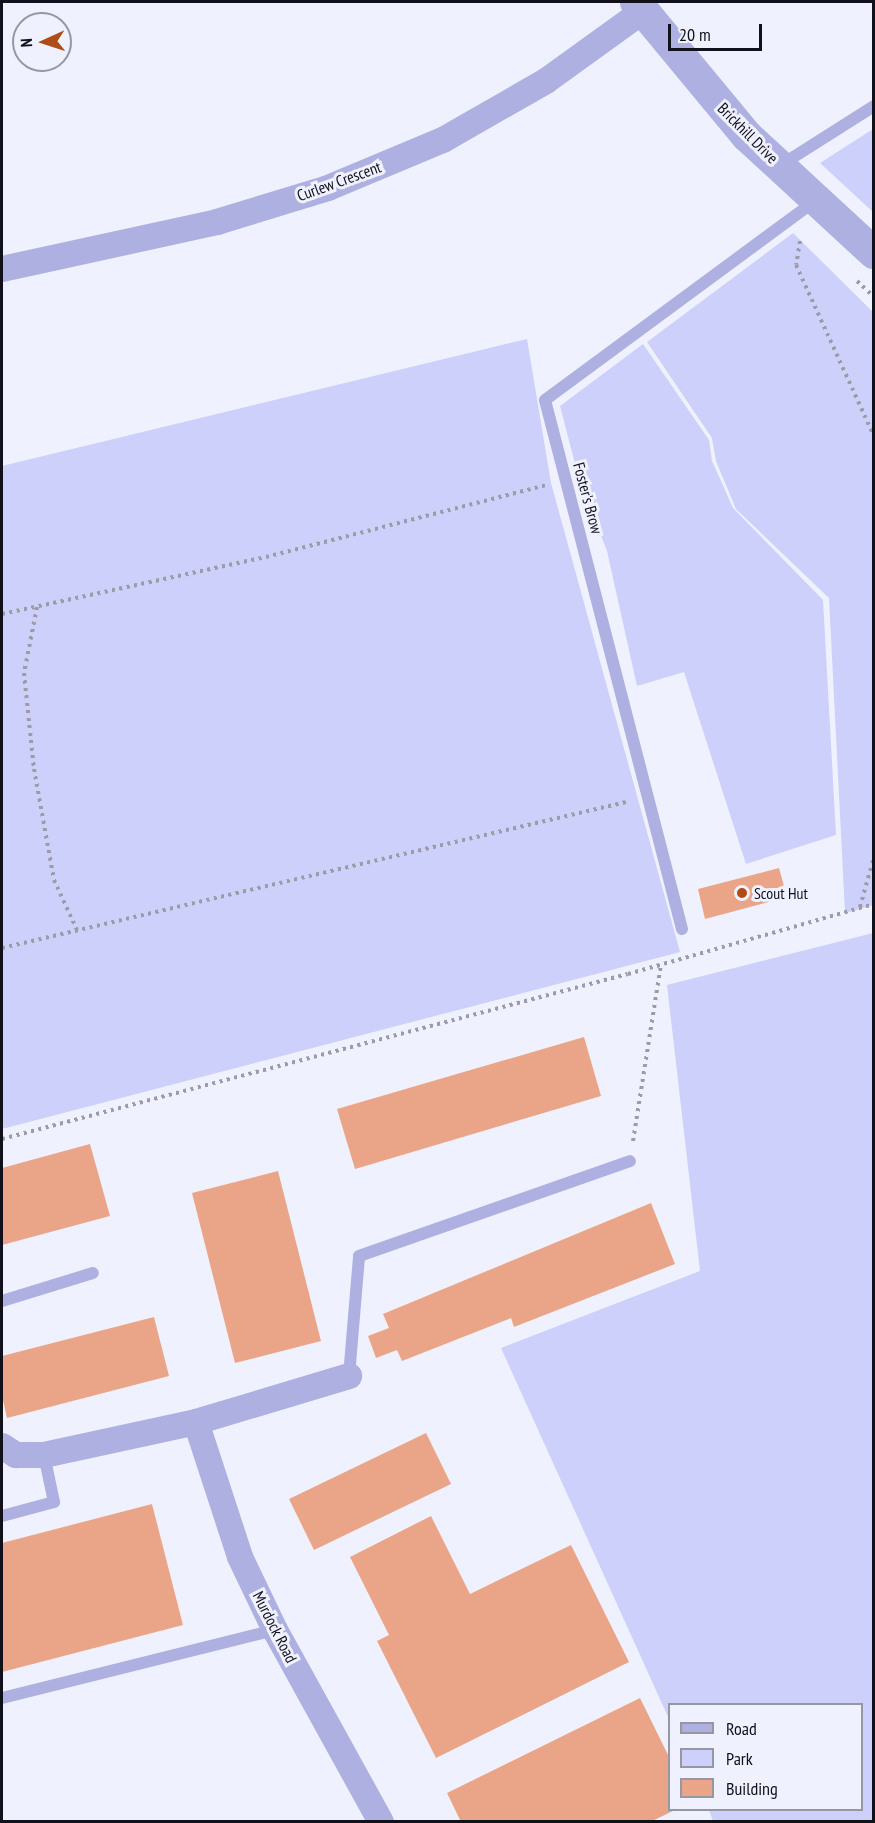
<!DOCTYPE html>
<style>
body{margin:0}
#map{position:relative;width:875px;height:1823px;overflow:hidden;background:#f0f1fe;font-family:"PT Sans Narrow",sans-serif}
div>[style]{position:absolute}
.green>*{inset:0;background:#cdd0fa}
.building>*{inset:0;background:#eaa588}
.path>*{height:4px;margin-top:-2px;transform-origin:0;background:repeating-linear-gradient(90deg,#9b9ca8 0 3px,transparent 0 7.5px)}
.service>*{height:12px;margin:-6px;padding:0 6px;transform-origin:6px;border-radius:6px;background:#adb0e0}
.minor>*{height:26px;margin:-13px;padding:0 13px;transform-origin:13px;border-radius:13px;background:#adb0e0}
.tertiary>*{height:32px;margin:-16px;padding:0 16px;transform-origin:16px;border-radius:16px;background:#adb0e0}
.dots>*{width:16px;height:16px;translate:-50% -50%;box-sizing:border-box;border:3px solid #f0f1fe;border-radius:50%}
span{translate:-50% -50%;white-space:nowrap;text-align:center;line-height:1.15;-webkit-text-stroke:6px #f0f1fe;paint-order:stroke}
.street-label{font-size:16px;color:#11111c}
.poi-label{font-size:16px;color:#11111c}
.left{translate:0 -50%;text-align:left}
.frame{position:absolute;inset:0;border:3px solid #11111c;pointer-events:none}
.legend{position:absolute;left:668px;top:1703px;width:195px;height:108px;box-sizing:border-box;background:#f0f1fe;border:2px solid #9797a4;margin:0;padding:8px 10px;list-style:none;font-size:18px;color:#11111c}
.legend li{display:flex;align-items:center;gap:12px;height:30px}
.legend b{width:30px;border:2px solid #9797a4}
.north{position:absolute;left:12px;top:12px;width:60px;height:60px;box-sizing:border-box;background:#f0f1fe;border:2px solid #9797a4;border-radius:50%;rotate:267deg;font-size:16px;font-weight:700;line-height:24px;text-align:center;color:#11111c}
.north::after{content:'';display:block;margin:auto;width:21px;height:27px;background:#af4c18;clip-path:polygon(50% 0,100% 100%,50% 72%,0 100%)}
.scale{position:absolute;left:668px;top:24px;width:94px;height:27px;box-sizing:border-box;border:3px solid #11111c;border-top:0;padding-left:8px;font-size:18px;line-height:21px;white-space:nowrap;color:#11111c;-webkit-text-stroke:4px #f0f1fe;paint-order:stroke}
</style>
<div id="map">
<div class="green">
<div style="clip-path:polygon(873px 129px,873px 212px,820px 163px)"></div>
<div style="clip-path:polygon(793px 233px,873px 312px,874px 905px,845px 913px,829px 598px,736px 509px,716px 461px,712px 438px,647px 342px)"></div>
<div style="clip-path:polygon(527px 339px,551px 483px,680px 952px,2px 1129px,2px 466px)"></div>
<div style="clip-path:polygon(643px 344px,709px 440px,712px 461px,733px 508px,823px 600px,836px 835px,746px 864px,684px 672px,637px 686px,607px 551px,579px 479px,560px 406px)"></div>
<div style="clip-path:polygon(873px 933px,873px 1821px,713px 1821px,709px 1810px,862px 1810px,862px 1704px,670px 1704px,669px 1719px,501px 1348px,700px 1271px,667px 985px)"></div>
</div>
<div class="building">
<div style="clip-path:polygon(779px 868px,787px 897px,705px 919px,698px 889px)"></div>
<div style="clip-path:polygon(584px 1037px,601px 1096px,355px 1169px,337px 1109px)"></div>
<div style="clip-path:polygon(90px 1144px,110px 1216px,2px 1245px,2px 1168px)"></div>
<div style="clip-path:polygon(278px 1171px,321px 1341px,235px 1363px,192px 1193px)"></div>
<div style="clip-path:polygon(651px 1203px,675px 1264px,514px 1327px,511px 1318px,402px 1361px,397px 1350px,376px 1358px,368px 1336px,389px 1328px,383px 1314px)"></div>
<div style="clip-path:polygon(154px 1317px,169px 1376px,7px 1418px,2px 1396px,2px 1356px)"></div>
<div style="clip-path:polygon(426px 1433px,451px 1484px,314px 1550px,289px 1499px)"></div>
<div style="clip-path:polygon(152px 1504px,183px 1625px,2px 1672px,2px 1543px)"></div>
<div style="clip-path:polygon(431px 1516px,470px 1594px,571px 1545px,629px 1662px,436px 1758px,377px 1641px,389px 1635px,350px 1557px)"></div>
<div style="clip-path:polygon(640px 1698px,670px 1759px,670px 1810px,675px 1810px,650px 1822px,461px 1822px,447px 1793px)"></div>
</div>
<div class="path">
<div style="left:800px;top:241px;width:24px;rotate:99deg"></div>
<div style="left:796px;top:265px;width:188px;rotate:65.5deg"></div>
<div style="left:857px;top:281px;width:23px;rotate:43deg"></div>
<div style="left:37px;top:607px;width:67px;rotate:101.1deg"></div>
<div style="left:24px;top:673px;width:97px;rotate:84.1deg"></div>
<div style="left:34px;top:769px;width:113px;rotate:79.8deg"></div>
<div style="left:54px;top:880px;width:55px;rotate:65.3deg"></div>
<div style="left:2px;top:614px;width:270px;rotate:-12.2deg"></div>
<div style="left:266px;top:557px;width:289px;rotate:-14.4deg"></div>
<div style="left:860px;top:907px;width:52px;rotate:-74.4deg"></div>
<div style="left:2px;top:948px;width:641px;rotate:-13.17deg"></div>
<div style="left:2px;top:1139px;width:647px;rotate:-14.77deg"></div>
<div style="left:628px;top:974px;width:256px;rotate:-15.9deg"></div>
<div style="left:633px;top:1141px;width:179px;rotate:-81deg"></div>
</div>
<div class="service">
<div style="left:781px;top:165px;width:110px;rotate:-32.4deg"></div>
<div style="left:682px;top:929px;width:546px;rotate:-104.52deg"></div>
<div style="left:545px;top:400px;width:335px;rotate:-36.4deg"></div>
<div style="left:2px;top:1301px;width:95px;rotate:-17.1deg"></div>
<div style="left:349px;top:1376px;width:120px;rotate:-85.2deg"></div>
<div style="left:359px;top:1256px;width:287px;rotate:-19.3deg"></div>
<div style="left:2px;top:1516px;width:54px;rotate:-15.1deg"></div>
<div style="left:54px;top:1502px;width:48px;rotate:-102deg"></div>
<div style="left:2px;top:1698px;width:281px;rotate:-14deg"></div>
</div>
<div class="minor">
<div style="left:2px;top:269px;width:220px;rotate:-12.3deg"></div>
<div style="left:217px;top:222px;width:116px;rotate:-17deg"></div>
<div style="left:328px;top:188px;width:125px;rotate:-22.7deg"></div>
<div style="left:443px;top:140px;width:119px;rotate:-29.8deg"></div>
<div style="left:546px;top:81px;width:120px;rotate:-35.8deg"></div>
<div style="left:196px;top:1422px;width:160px;rotate:-16.7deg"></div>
<div style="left:2px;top:1446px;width:17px;rotate:33deg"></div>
<div style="left:16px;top:1455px;width:28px"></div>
<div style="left:44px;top:1455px;width:156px;rotate:-12.2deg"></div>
<div style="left:196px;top:1422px;width:142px;rotate:71.9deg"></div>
<div style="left:240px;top:1557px;width:81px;rotate:64.4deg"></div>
<div style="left:275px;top:1630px;width:219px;rotate:61.1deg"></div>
</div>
<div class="tertiary">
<div style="left:636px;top:2px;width:174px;rotate:50.4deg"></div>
<div style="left:747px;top:136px;width:173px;rotate:42.7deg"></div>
</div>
<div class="dots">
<div style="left:742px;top:893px;background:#af4c18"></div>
</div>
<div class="street-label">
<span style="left:748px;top:133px;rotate:45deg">Brickhill Drive</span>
<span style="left:339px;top:181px;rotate:-20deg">Curlew Crescent</span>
<span style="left:588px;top:498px;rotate:75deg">Foster's Brow</span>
<span style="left:275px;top:1627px;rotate:63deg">Murdock Road</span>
</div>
<div class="poi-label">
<span class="left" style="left:754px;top:893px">Scout Hut</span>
</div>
<div class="frame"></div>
<ul class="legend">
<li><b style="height:8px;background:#adb0e0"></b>Road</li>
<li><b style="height:16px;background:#cdd0fa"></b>Park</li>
<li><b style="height:16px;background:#eaa588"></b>Building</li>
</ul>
<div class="north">N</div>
<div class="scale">20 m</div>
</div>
